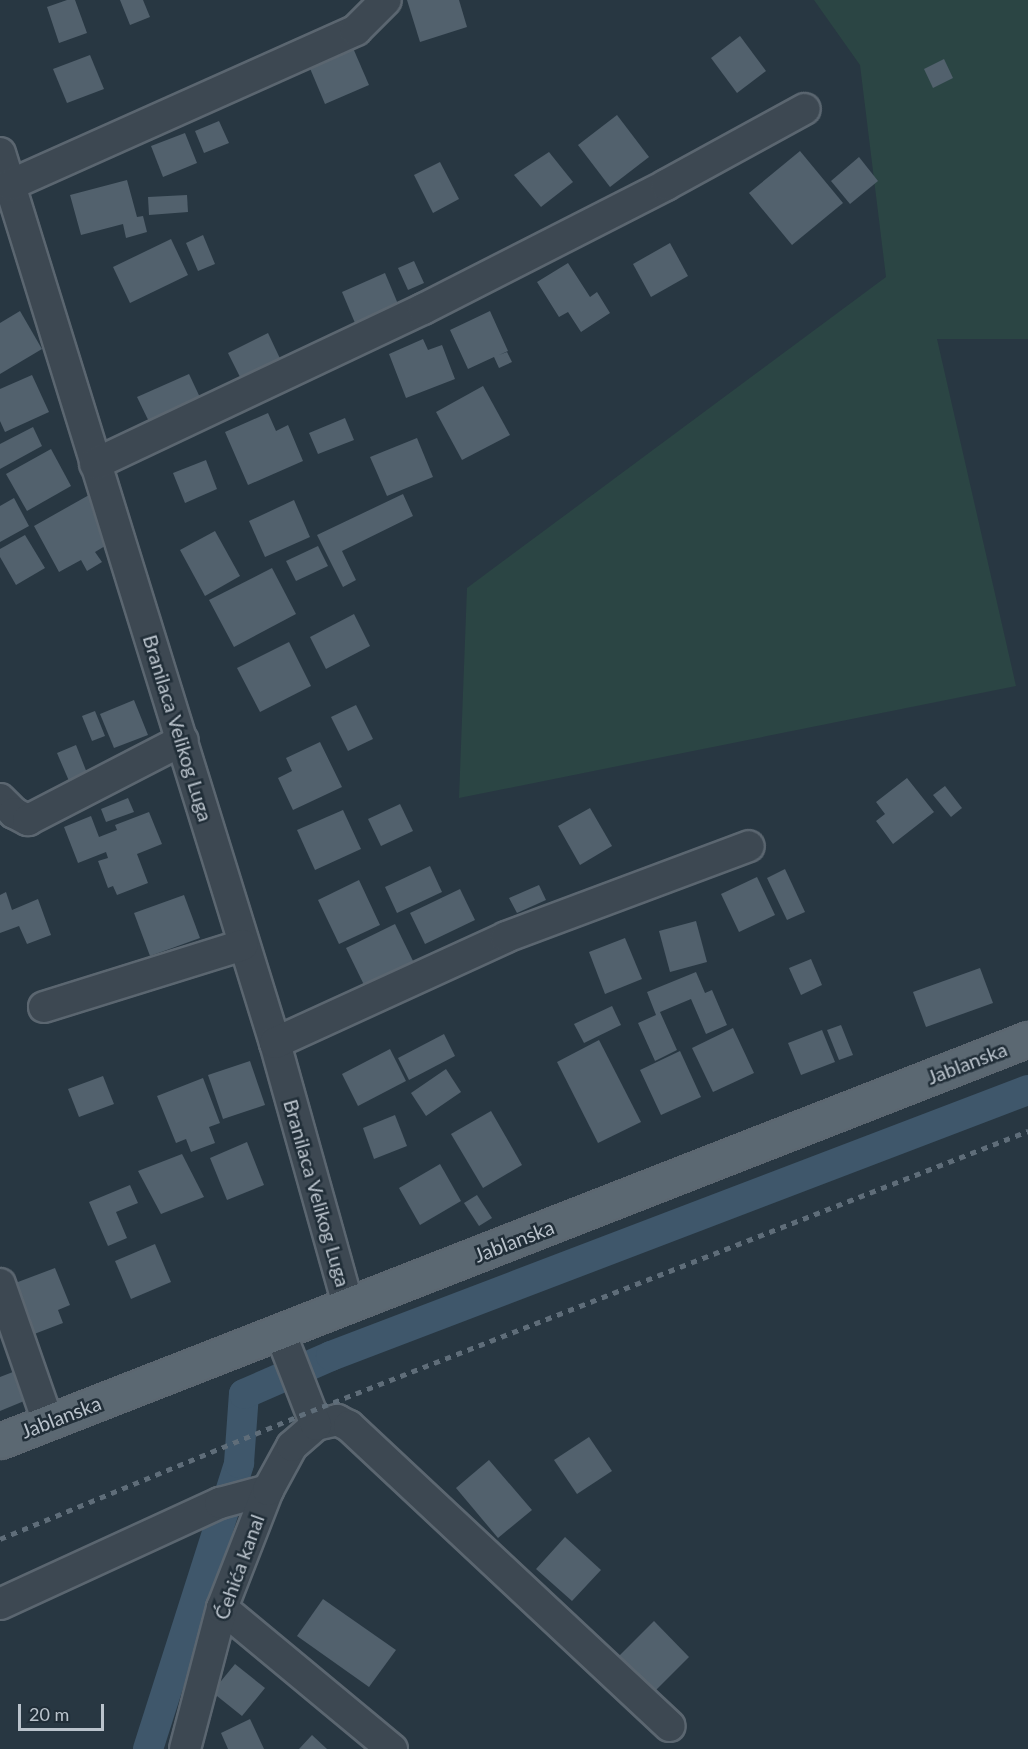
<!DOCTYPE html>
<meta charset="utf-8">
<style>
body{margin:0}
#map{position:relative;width:1028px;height:1749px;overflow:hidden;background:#283742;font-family:Lato,sans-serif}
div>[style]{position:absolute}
.green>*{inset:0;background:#2b4544}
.canal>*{height:30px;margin:-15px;padding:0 15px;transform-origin:15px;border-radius:15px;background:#3f576b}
.building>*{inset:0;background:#52616d}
.roads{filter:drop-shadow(2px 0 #5b6670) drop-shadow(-2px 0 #5b6670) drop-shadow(0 2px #5b6670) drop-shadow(0 -2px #5b6670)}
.minor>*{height:30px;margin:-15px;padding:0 15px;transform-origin:15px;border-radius:15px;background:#3d4852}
.major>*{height:33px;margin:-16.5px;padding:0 16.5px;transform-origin:16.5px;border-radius:16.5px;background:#5b6872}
.rail>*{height:4.5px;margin-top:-2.25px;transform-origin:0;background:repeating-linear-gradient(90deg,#5f6d79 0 6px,transparent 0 12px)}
span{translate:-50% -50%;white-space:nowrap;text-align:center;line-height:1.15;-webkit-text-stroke:5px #212e38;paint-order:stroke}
.street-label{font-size:20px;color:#bac3cc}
.scale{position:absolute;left:18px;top:1704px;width:86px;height:27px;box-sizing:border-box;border:3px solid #bac3cc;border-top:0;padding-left:8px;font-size:18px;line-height:21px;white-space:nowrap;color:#bac3cc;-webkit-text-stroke:4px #212e38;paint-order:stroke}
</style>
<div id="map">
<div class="green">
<div style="clip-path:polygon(814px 0,1028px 0,1028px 339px,937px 339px,1016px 686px,459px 798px,467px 588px,886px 277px,860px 65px)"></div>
</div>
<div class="canal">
<div style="left:148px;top:1749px;width:300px;rotate:-72.3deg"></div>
<div style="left:239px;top:1463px;width:69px;rotate:-85.9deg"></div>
<div style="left:244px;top:1394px;width:95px;rotate:-23.6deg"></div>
<div style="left:331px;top:1356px;width:746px;rotate:-20.89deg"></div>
</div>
<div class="building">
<div style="clip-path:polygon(67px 0,75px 0,87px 33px,59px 43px,47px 7px)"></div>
<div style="clip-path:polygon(120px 0,143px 0,150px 17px,130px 25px)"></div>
<div style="clip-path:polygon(407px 0,459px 0,467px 27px,420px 42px)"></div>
<div style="clip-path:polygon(740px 36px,766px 71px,737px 93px,711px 58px)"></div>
<div style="clip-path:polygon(353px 48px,369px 85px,325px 104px,309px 66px)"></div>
<div style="clip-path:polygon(90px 55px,104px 89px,67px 103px,53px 69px)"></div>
<div style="clip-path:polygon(944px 59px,953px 78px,933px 88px,924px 69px)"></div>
<div style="clip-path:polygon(617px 115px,649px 157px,610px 187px,578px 145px)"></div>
<div style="clip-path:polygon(219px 121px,229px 143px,204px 153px,195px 131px)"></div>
<div style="clip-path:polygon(185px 133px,197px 163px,163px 177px,151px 146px)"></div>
<div style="clip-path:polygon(800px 151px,843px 203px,792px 245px,749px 193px)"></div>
<div style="clip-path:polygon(549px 152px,573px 182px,541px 207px,514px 175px)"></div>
<div style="clip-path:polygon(859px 157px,878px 181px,850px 204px,831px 181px)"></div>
<div style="clip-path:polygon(440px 162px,459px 199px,433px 213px,414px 175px)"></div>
<div style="clip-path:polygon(127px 180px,137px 217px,143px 216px,147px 232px,126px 238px,123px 224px,81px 235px,70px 195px)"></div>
<div style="clip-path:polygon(187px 195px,188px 212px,149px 215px,148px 197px)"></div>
<div style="clip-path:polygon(203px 235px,215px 264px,198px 271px,186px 243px)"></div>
<div style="clip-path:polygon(171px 239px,188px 275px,130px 303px,113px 267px)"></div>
<div style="clip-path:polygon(670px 243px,688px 276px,651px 297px,633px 264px)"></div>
<div style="clip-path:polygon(414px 261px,424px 283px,408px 290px,398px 268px)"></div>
<div style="clip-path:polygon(568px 263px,590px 297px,597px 292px,610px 313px,581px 332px,568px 312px,559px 317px,537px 282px)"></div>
<div style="clip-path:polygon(385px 273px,398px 304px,355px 323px,342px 292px)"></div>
<div style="clip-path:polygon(20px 311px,42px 349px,0 374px,0 323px)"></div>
<div style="clip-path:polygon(490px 311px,508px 351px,499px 355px,507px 352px,512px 362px,499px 368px,494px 357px,468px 369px,450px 330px)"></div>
<div style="clip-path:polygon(268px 333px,284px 367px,242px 381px,228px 353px)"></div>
<div style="clip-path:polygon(423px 339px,428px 350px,442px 345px,455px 379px,406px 398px,389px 354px)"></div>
<div style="clip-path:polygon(189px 374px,204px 406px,153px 430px,137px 397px)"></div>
<div style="clip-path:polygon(32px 375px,49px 412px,5px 432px,0 421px,0 389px)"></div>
<div style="clip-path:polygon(483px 386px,510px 435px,462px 460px,436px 412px)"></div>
<div style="clip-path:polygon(268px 413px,276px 431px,288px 425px,303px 461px,248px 485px,225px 432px)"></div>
<div style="clip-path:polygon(345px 418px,354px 440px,318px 454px,309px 433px)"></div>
<div style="clip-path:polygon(33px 427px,42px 446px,0 469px,0 444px)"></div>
<div style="clip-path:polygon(417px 438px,433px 477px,387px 496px,370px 457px)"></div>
<div style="clip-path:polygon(51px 449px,71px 486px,27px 511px,6px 474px)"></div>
<div style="clip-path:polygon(206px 460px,217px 489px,185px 503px,173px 473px)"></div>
<div style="clip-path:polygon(403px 494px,413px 516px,342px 551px,356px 580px,343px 587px,317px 535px)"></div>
<div style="clip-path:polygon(89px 495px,115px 540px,95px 552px,102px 562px,87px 571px,81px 560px,59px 572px,34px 526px)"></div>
<div style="clip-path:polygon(14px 498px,29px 526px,0 542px,0 506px)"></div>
<div style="clip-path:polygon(294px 500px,310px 537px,265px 557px,249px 521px)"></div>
<div style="clip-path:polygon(215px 531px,240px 576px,205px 596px,180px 550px)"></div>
<div style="clip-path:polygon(25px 535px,45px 568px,16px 585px,0 557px,0 549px)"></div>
<div style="clip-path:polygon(318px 546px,328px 566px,296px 581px,286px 561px)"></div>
<div style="clip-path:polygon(272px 568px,296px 614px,234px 647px,209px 600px)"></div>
<div style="clip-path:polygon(354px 614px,370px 646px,326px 669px,310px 637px)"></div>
<div style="clip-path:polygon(289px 642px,311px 686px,260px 712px,237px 668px)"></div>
<div style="clip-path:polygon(134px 700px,148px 735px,114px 748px,100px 714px)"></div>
<div style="clip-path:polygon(356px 705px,373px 739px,348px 751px,331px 717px)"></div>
<div style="clip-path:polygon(95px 711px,105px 736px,92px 741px,82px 716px)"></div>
<div style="clip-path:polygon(320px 742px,342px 787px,293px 810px,278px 778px,292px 771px,286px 758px)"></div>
<div style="clip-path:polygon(76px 745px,87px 773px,69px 781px,57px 753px)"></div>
<div style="clip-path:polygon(907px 778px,934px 812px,893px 844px,876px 821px,885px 814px,876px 802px)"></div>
<div style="clip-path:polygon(945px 786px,962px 808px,951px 817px,933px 795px)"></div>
<div style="clip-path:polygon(128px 798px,134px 812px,106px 822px,101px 809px)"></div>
<div style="clip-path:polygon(400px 804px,413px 831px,381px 846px,368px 819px)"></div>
<div style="clip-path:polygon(590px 808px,612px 846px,580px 865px,558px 826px)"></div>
<div style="clip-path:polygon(343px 810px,361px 849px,315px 870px,297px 830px)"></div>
<div style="clip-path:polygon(149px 812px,162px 844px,137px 854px,148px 883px,117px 895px,113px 886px,108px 888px,98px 861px,108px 858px,106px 852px,78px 863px,64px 827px,91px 816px,99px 837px,117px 830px,115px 825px)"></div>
<div style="clip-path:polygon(430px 866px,442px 892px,397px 913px,385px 887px)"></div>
<div style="clip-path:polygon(785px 869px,805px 912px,787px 920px,767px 878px)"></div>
<div style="clip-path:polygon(757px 877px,775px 915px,739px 932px,721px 894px)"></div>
<div style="clip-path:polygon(359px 880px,380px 925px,339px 944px,318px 900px)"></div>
<div style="clip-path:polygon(539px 885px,546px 900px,517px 913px,509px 898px)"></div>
<div style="clip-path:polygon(460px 889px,475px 920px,425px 944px,410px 913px)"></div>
<div style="clip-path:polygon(6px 892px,12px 910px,38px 899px,51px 935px,27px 944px,19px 926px,0 933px,0 895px)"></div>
<div style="clip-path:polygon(184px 895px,200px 938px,150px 956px,134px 913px)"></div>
<div style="clip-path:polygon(696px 921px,707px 962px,670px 972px,659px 931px)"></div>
<div style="clip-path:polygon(395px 924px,415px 965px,366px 989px,346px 948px)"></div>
<div style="clip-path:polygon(625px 938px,642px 979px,605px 994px,589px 952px)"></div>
<div style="clip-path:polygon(811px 959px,822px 985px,801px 995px,789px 968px)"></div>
<div style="clip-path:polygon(980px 968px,993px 1003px,926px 1027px,913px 992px)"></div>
<div style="clip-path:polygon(696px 972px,705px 993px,712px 990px,727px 1025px,706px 1034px,691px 999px,660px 1012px,677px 1050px,655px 1061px,638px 1023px,656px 1015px,647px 992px)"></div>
<div style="clip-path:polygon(612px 1006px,621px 1025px,584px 1043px,574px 1024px)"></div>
<div style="clip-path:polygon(841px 1025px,853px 1055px,839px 1060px,827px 1030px)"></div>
<div style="clip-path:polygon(733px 1028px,754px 1073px,713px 1092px,692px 1048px)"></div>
<div style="clip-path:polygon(822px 1030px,835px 1062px,801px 1075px,788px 1043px)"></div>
<div style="clip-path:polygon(444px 1034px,455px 1056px,409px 1080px,398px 1058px)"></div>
<div style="clip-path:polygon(599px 1040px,641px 1122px,598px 1143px,557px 1062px)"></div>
<div style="clip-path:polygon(390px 1049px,406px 1081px,358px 1106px,342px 1074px)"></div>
<div style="clip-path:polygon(680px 1051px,701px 1097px,661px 1115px,640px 1070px)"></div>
<div style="clip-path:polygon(250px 1061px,265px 1105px,223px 1119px,208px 1075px)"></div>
<div style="clip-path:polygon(446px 1069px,461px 1092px,426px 1116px,411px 1093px)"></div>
<div style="clip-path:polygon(103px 1076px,114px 1104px,79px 1117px,68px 1089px)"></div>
<div style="clip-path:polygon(203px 1078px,220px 1123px,209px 1127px,215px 1143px,191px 1152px,186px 1139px,176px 1143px,157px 1096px)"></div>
<div style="clip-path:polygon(491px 1111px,522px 1165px,483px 1188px,451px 1134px)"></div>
<div style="clip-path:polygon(395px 1115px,407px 1146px,374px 1159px,363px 1128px)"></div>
<div style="clip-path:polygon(247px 1142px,264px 1185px,227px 1200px,210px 1158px)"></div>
<div style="clip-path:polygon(182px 1154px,204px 1197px,161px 1214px,138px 1171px)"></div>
<div style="clip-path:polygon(440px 1164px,461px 1201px,420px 1225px,399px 1188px)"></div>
<div style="clip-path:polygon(130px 1185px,138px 1203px,116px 1212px,127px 1238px,108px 1246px,89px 1202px)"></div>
<div style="clip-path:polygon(477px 1195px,492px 1218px,479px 1226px,464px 1203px)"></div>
<div style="clip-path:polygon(155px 1244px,171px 1282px,131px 1299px,115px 1261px)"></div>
<div style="clip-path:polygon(55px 1268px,70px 1305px,58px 1310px,63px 1323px,29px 1336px,10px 1285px)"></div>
<div style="clip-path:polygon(18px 1370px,29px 1399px,0 1411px,0 1377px)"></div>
<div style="clip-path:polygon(589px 1437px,612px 1471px,577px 1494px,554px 1460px)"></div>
<div style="clip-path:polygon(489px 1460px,532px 1510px,498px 1538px,456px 1488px)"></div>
<div style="clip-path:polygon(565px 1537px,601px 1570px,572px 1601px,536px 1569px)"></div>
<div style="clip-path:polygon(323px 1599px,396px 1650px,369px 1687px,297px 1636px)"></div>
<div style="clip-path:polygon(654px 1621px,689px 1657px,654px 1692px,619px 1656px)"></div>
<div style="clip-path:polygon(235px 1664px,265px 1688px,242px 1716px,212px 1692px)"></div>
<div style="clip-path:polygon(250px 1719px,264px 1749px,228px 1749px,221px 1733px)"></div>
<div style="clip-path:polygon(312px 1735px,327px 1749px,299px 1749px)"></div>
</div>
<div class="roads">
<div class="minor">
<div style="left:0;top:153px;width:932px;rotate:72.83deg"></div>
<div style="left:275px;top:1043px;width:272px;rotate:74.4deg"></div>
<div style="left:10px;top:185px;width:379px;rotate:-24.1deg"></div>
<div style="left:356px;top:30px;width:42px;rotate:-45deg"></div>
<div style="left:95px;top:464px;width:363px;rotate:-25.3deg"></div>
<div style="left:423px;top:309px;width:273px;rotate:-27deg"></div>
<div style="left:666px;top:185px;width:158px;rotate:-28.7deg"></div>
<div style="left:0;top:799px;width:20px;rotate:45deg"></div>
<div style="left:14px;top:813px;width:16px;rotate:27deg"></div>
<div style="left:28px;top:820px;width:174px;rotate:-27.3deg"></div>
<div style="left:44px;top:1007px;width:208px;rotate:-17.3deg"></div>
<div style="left:275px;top:1043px;width:254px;rotate:-24.6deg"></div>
<div style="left:506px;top:937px;width:259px;rotate:-20.5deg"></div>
<div style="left:0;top:1284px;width:146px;rotate:70.8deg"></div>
<div style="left:316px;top:1425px;width:22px;rotate:-13deg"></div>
<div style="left:337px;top:1420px;width:13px;rotate:27deg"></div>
<div style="left:349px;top:1426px;width:439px;rotate:43.1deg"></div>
<div style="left:0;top:1604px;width:242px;rotate:-24.7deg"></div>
<div style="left:220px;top:1503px;width:50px;rotate:-15.2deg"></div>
<div style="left:222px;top:1608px;width:221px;rotate:39.7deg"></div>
<div style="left:185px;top:1749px;width:146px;rotate:-75.3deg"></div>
<div style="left:222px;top:1608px;width:127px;rotate:-68.7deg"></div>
<div style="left:268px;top:1490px;width:50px;rotate:-61.4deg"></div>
<div style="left:292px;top:1446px;width:32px;rotate:-41deg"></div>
<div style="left:316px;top:1425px;width:100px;rotate:-111.2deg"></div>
</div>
<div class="major">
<div style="left:0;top:1441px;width:1104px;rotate:-21.36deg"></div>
</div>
</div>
<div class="rail">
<div style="left:0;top:1539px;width:336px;rotate:-22.4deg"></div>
<div style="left:311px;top:1411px;width:770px;rotate:-21.33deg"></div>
</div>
<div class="street-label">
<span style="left:178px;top:728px;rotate:73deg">Branilaca Velikog Luga</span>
<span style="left:967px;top:1063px;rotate:-21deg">Jablanska</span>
<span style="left:317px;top:1193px;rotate:74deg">Branilaca Velikog Luga</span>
<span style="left:514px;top:1241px;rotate:-21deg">Jablanska</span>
<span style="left:61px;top:1417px;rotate:-21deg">Jablanska</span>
<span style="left:239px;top:1567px;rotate:-70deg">Ćehića kanal</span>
</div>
<div class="scale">20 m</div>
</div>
